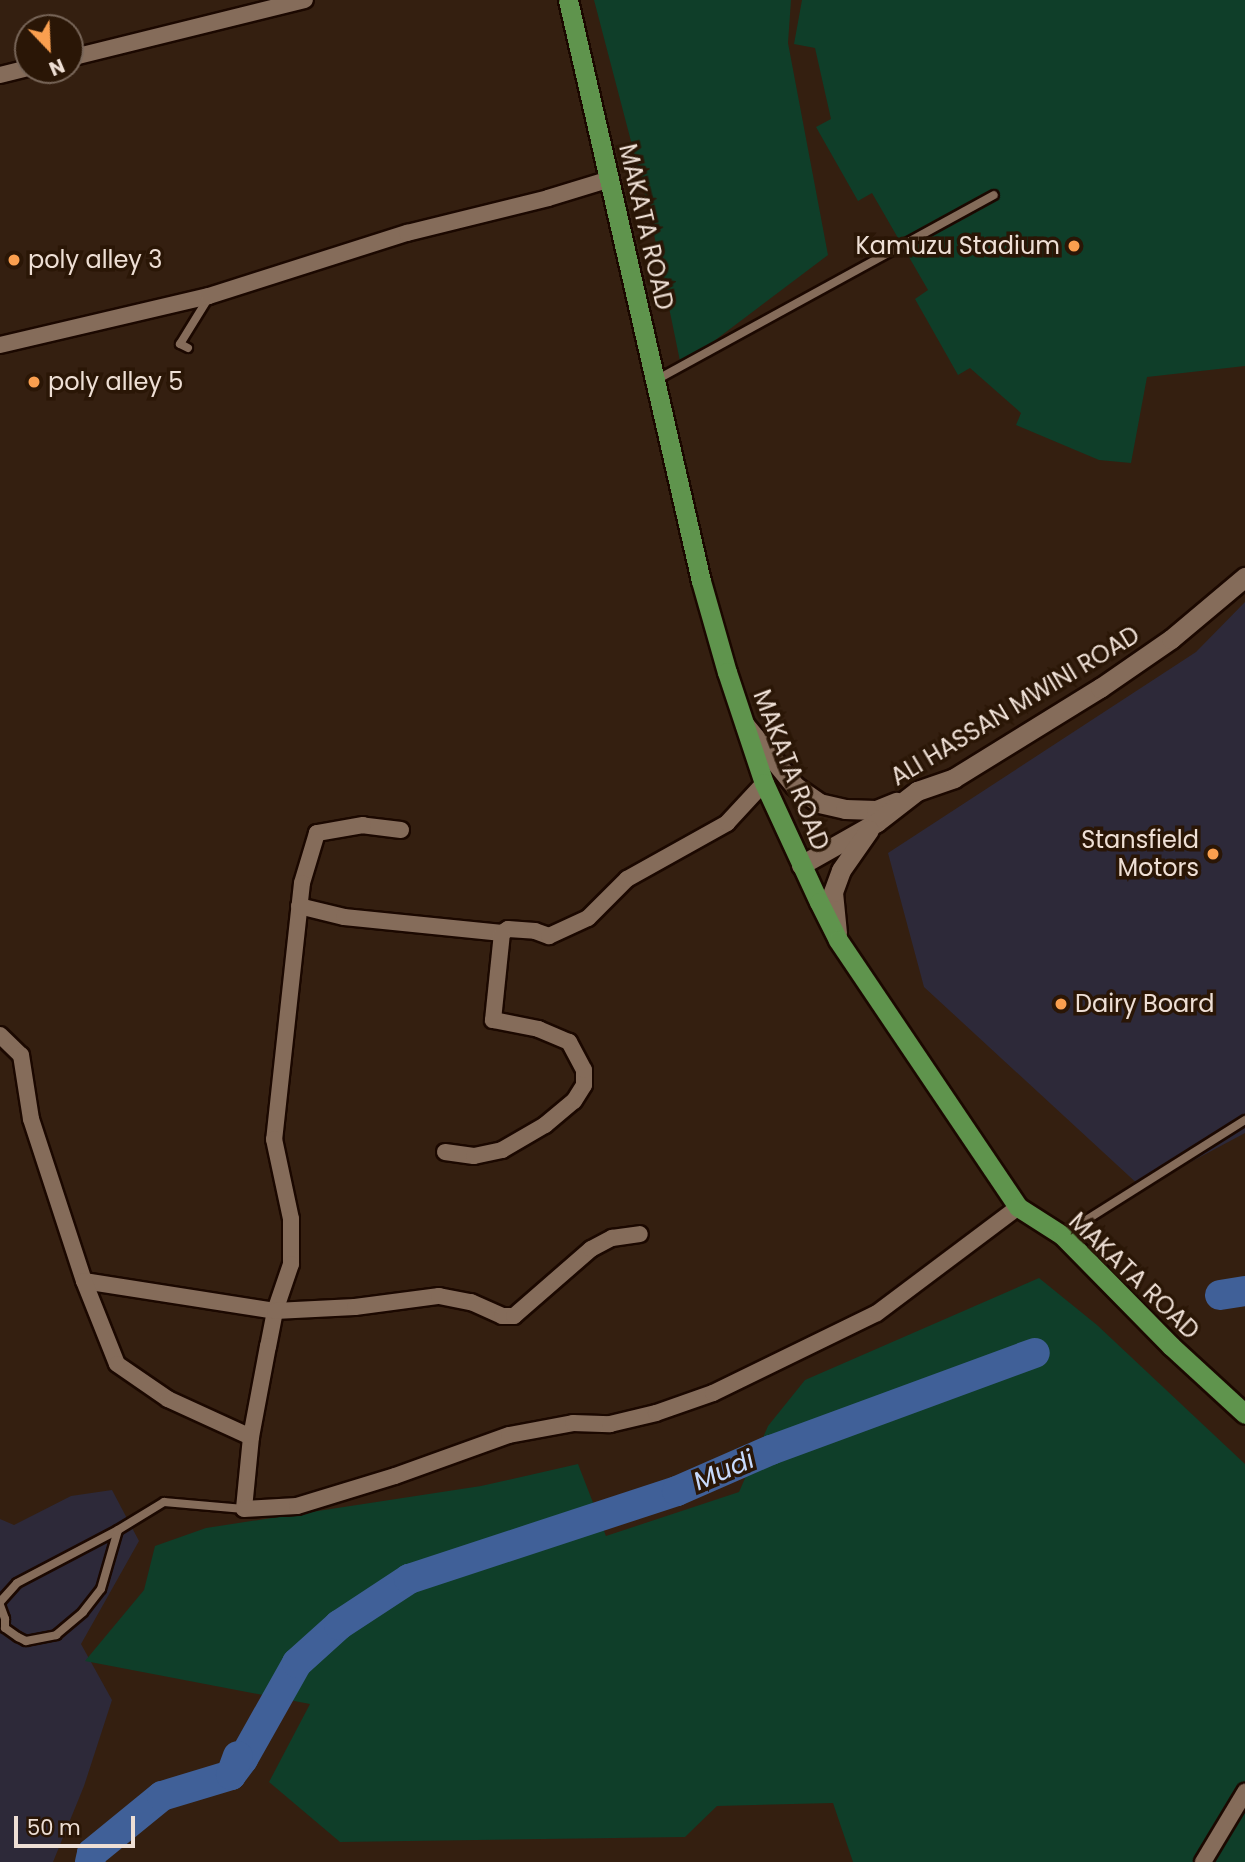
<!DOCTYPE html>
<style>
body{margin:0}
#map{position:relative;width:1245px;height:1862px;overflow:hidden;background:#341f10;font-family:Poppins,sans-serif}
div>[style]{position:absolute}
.industrial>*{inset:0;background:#2d2939}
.green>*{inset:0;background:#0f3e29}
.river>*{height:30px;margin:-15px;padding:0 15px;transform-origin:15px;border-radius:15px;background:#406098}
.roads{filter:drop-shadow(2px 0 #1b0800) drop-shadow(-2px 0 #1b0800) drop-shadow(0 2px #1b0800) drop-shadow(0 -2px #1b0800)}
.service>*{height:8px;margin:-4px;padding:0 4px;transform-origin:4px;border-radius:4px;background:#856c5a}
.minor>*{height:16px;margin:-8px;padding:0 8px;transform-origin:8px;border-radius:8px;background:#856c5a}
.secondary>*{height:19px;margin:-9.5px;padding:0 9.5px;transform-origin:9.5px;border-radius:9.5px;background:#856c5a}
.primary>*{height:19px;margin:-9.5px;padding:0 9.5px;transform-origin:9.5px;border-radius:9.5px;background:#5f944d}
.dots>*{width:19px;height:19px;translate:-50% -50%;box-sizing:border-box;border:4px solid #2a1606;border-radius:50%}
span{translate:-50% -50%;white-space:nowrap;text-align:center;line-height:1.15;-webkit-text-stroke:7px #2a1606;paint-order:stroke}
.street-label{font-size:24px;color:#eedfd5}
.poi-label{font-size:24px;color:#eedfd5}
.right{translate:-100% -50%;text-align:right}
.left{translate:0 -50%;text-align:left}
.water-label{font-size:26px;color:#c7dafc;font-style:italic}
.north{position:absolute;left:14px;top:14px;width:70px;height:70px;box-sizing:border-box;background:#2a1606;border:2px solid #786659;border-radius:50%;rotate:157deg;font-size:19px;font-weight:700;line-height:28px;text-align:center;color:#eedfd5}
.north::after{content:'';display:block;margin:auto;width:24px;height:32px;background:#fa9f4f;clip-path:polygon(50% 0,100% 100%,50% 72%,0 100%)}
.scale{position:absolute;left:14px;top:1816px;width:121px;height:32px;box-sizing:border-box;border:4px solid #eedfd5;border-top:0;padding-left:9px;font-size:21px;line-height:24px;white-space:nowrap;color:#eedfd5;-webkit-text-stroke:5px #2a1606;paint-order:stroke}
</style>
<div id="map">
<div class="industrial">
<div style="clip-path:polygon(1245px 602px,1245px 1133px,1142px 1188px,924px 987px,888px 853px,1196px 652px)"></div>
<div style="clip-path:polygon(112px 1490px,139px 1541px,81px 1644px,112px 1700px,84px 1786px,53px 1862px,0 1862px,0 1519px,14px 1525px,71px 1496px)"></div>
</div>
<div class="green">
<div style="clip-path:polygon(594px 0,791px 0,788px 43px,828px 255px,681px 366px,649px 210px)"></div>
<div style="clip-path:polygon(802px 0,1245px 0,1245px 366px,1147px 377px,1131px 463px,1099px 460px,1016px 425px,1021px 413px,970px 368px,958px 375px,915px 299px,928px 290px,872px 193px,858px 201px,816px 127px,831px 119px,815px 48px,794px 44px)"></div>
<div style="clip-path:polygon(1039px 1278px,1097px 1325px,1245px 1464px,1245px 1862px,853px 1862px,833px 1803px,717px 1806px,685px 1837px,340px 1842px,269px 1782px,310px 1704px,85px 1661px,144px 1590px,155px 1546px,206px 1528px,481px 1486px,578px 1464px,606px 1536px,739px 1492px,768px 1426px,805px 1380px)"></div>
</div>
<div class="river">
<div style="left:1220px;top:1295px;width:25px;rotate:-9deg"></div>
<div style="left:231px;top:1775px;width:20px;rotate:-53deg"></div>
<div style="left:243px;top:1759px;width:110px;rotate:-60.6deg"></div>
<div style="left:297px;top:1663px;width:57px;rotate:-42.1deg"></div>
<div style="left:339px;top:1625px;width:84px;rotate:-33.3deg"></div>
<div style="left:409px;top:1579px;width:282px;rotate:-18.2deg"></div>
<div style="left:677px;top:1491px;width:103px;rotate:-23.6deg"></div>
<div style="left:771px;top:1450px;width:281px;rotate:-20.2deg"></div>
<div style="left:90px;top:1862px;width:9px;rotate:-77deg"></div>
<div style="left:92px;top:1853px;width:90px;rotate:-39.2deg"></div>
<div style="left:162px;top:1796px;width:72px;rotate:-16.9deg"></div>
<div style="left:231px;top:1775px;width:20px;rotate:-70deg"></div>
</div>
<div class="roads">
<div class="service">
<div style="left:188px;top:348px;width:9px;rotate:-153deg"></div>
<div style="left:180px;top:344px;width:55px;rotate:-58.3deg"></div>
<div style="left:656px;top:380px;width:385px;rotate:-28.7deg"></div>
<div style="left:1064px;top:1234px;width:214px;rotate:-32.2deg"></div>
<div style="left:0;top:1602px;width:25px;rotate:-48deg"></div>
<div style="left:17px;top:1583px;width:114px;rotate:-27.7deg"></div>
<div style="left:118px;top:1530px;width:54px;rotate:-31.3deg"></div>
<div style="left:164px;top:1502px;width:80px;rotate:5deg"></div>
<div style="left:0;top:1605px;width:15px;rotate:70deg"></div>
<div style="left:5px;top:1619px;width:9px;rotate:90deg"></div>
<div style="left:5px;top:1628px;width:16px;rotate:35deg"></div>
<div style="left:18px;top:1637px;width:9px;rotate:27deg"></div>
<div style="left:26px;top:1641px;width:31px;rotate:-11deg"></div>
<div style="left:56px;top:1635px;width:35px;rotate:-40deg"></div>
<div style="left:83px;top:1612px;width:29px;rotate:-52deg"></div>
<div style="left:101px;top:1589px;width:61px;rotate:-73.9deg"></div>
</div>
<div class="minor">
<div style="left:70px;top:58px;width:242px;rotate:-13.9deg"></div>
<div style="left:0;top:75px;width:29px;rotate:-14deg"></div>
<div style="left:0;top:345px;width:215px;rotate:-13.2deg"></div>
<div style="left:209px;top:296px;width:208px;rotate:-17.7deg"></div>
<div style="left:407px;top:233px;width:145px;rotate:-13.9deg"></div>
<div style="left:548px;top:198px;width:65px;rotate:-17deg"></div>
<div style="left:401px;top:830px;width:38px;rotate:-173deg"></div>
<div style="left:363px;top:825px;width:47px;rotate:170.1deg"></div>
<div style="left:317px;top:833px;width:52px;rotate:106.7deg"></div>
<div style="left:302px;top:883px;width:258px;rotate:96.2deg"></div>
<div style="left:274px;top:1139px;width:82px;rotate:78deg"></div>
<div style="left:291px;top:1219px;width:45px;rotate:90deg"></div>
<div style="left:291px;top:1264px;width:50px;rotate:108.8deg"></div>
<div style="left:275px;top:1311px;width:36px;rotate:101deg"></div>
<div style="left:268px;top:1346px;width:93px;rotate:100.6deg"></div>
<div style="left:251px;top:1437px;width:72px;rotate:95.6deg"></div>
<div style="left:244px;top:1509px;width:53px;rotate:-3.2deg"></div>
<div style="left:297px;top:1506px;width:102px;rotate:-17deg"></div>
<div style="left:395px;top:1476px;width:121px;rotate:-19.8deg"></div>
<div style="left:509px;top:1435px;width:65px;rotate:-10.6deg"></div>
<div style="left:573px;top:1423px;width:37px;rotate:2deg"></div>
<div style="left:610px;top:1424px;width:47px;rotate:-13.4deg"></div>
<div style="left:656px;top:1413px;width:60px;rotate:-19.3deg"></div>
<div style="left:713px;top:1393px;width:182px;rotate:-26deg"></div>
<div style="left:877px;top:1313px;width:176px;rotate:-36.9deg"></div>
<div style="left:299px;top:906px;width:46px;rotate:13.7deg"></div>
<div style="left:344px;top:917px;width:159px;rotate:5.8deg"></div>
<div style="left:502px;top:933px;width:7px;rotate:-34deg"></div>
<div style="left:508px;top:929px;width:27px;rotate:4deg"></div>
<div style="left:535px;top:931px;width:15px;rotate:20deg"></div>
<div style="left:549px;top:936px;width:43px;rotate:-24.8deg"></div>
<div style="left:588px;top:918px;width:55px;rotate:-45deg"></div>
<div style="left:627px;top:879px;width:115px;rotate:-29.2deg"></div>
<div style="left:727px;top:823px;width:54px;rotate:-47.2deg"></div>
<div style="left:0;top:1035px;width:29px;rotate:44deg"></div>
<div style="left:21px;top:1055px;width:65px;rotate:81.1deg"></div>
<div style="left:31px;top:1119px;width:170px;rotate:71.9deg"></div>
<div style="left:84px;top:1281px;width:193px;rotate:8.9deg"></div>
<div style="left:275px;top:1311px;width:80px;rotate:-2.9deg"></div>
<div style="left:355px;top:1307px;width:85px;rotate:-7.5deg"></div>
<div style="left:439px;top:1296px;width:33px;rotate:11deg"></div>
<div style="left:471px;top:1302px;width:34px;rotate:24deg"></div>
<div style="left:502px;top:1316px;width:12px"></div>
<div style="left:514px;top:1316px;width:102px;rotate:-41deg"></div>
<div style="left:591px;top:1249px;width:24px;rotate:-28deg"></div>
<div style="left:612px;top:1238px;width:28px;rotate:-8deg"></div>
<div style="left:445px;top:1152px;width:29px;rotate:8deg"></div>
<div style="left:474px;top:1156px;width:29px;rotate:-12deg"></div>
<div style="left:502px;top:1150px;width:50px;rotate:-30.2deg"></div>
<div style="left:545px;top:1125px;width:38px;rotate:-40deg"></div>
<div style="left:574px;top:1101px;width:19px;rotate:-58deg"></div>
<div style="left:584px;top:1085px;width:15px;rotate:-90deg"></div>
<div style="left:584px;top:1070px;width:32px;rotate:-118deg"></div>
<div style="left:569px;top:1042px;width:33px;rotate:-157deg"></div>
<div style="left:539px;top:1029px;width:47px;rotate:-168.9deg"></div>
<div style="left:493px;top:1020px;width:87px;rotate:-84.1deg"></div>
<div style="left:84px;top:1281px;width:89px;rotate:68.3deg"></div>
<div style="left:117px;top:1364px;width:62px;rotate:34.5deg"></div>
<div style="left:168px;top:1399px;width:91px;rotate:24.6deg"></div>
<div style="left:1203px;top:1862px;width:82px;rotate:-59deg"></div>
</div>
<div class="secondary">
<div style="left:745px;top:725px;width:79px;rotate:50.7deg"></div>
<div style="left:795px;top:786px;width:29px;rotate:35deg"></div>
<div style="left:819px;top:803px;width:27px;rotate:13deg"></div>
<div style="left:845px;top:809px;width:31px;rotate:2deg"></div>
<div style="left:876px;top:810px;width:22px;rotate:-22deg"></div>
<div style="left:801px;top:865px;width:87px;rotate:-29.5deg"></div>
<div style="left:877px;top:822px;width:51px;rotate:-37.8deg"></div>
<div style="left:917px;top:791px;width:39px;rotate:-19deg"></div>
<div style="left:954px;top:778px;width:172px;rotate:-31.7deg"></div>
<div style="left:1100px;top:688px;width:86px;rotate:-34.6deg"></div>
<div style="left:1171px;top:639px;width:97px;rotate:-40deg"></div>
<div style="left:837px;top:933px;width:41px;rotate:-95.6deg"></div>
<div style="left:833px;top:892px;width:23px;rotate:-70deg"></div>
<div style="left:841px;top:870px;width:49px;rotate:-55deg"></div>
</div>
<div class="primary">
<div style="left:568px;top:0;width:596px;rotate:77.11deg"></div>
<div style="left:701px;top:581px;width:95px;rotate:74.1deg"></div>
<div style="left:727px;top:672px;width:117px;rotate:71.6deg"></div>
<div style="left:764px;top:783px;width:131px;rotate:65.2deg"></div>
<div style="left:819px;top:902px;width:42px;rotate:63.4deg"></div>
<div style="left:838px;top:940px;width:322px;rotate:56deg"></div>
<div style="left:1018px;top:1207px;width:52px;rotate:32.5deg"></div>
<div style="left:1062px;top:1235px;width:156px;rotate:45.5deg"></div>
<div style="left:1171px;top:1346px;width:100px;rotate:42.6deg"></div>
</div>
</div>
<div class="dots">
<div style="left:1074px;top:246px;background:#fa9f4f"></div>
<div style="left:14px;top:260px;background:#fa9f4f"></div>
<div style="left:34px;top:382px;background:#fa9f4f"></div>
<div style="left:1213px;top:854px;background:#fa9f4f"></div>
<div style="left:1061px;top:1004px;background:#fa9f4f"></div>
</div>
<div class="street-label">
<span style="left:646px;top:227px;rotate:77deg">MAKATA ROAD</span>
<span style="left:1015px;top:706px;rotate:-31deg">ALI HASSAN MWINI ROAD</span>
<span style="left:791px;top:770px;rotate:69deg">MAKATA ROAD</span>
<span style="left:1134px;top:1276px;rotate:44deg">MAKATA ROAD</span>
</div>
<div class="poi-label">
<span class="right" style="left:1060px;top:246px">Kamuzu Stadium</span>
<span class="left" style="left:28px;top:260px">poly alley 3</span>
<span class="left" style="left:48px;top:382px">poly alley 5</span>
<span class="right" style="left:1199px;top:854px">Stansfield<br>Motors</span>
<span class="left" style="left:1075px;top:1004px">Dairy Board</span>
</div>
<div class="water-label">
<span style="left:724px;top:1471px;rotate:-23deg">Mudi</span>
</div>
<div class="north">N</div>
<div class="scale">50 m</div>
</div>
